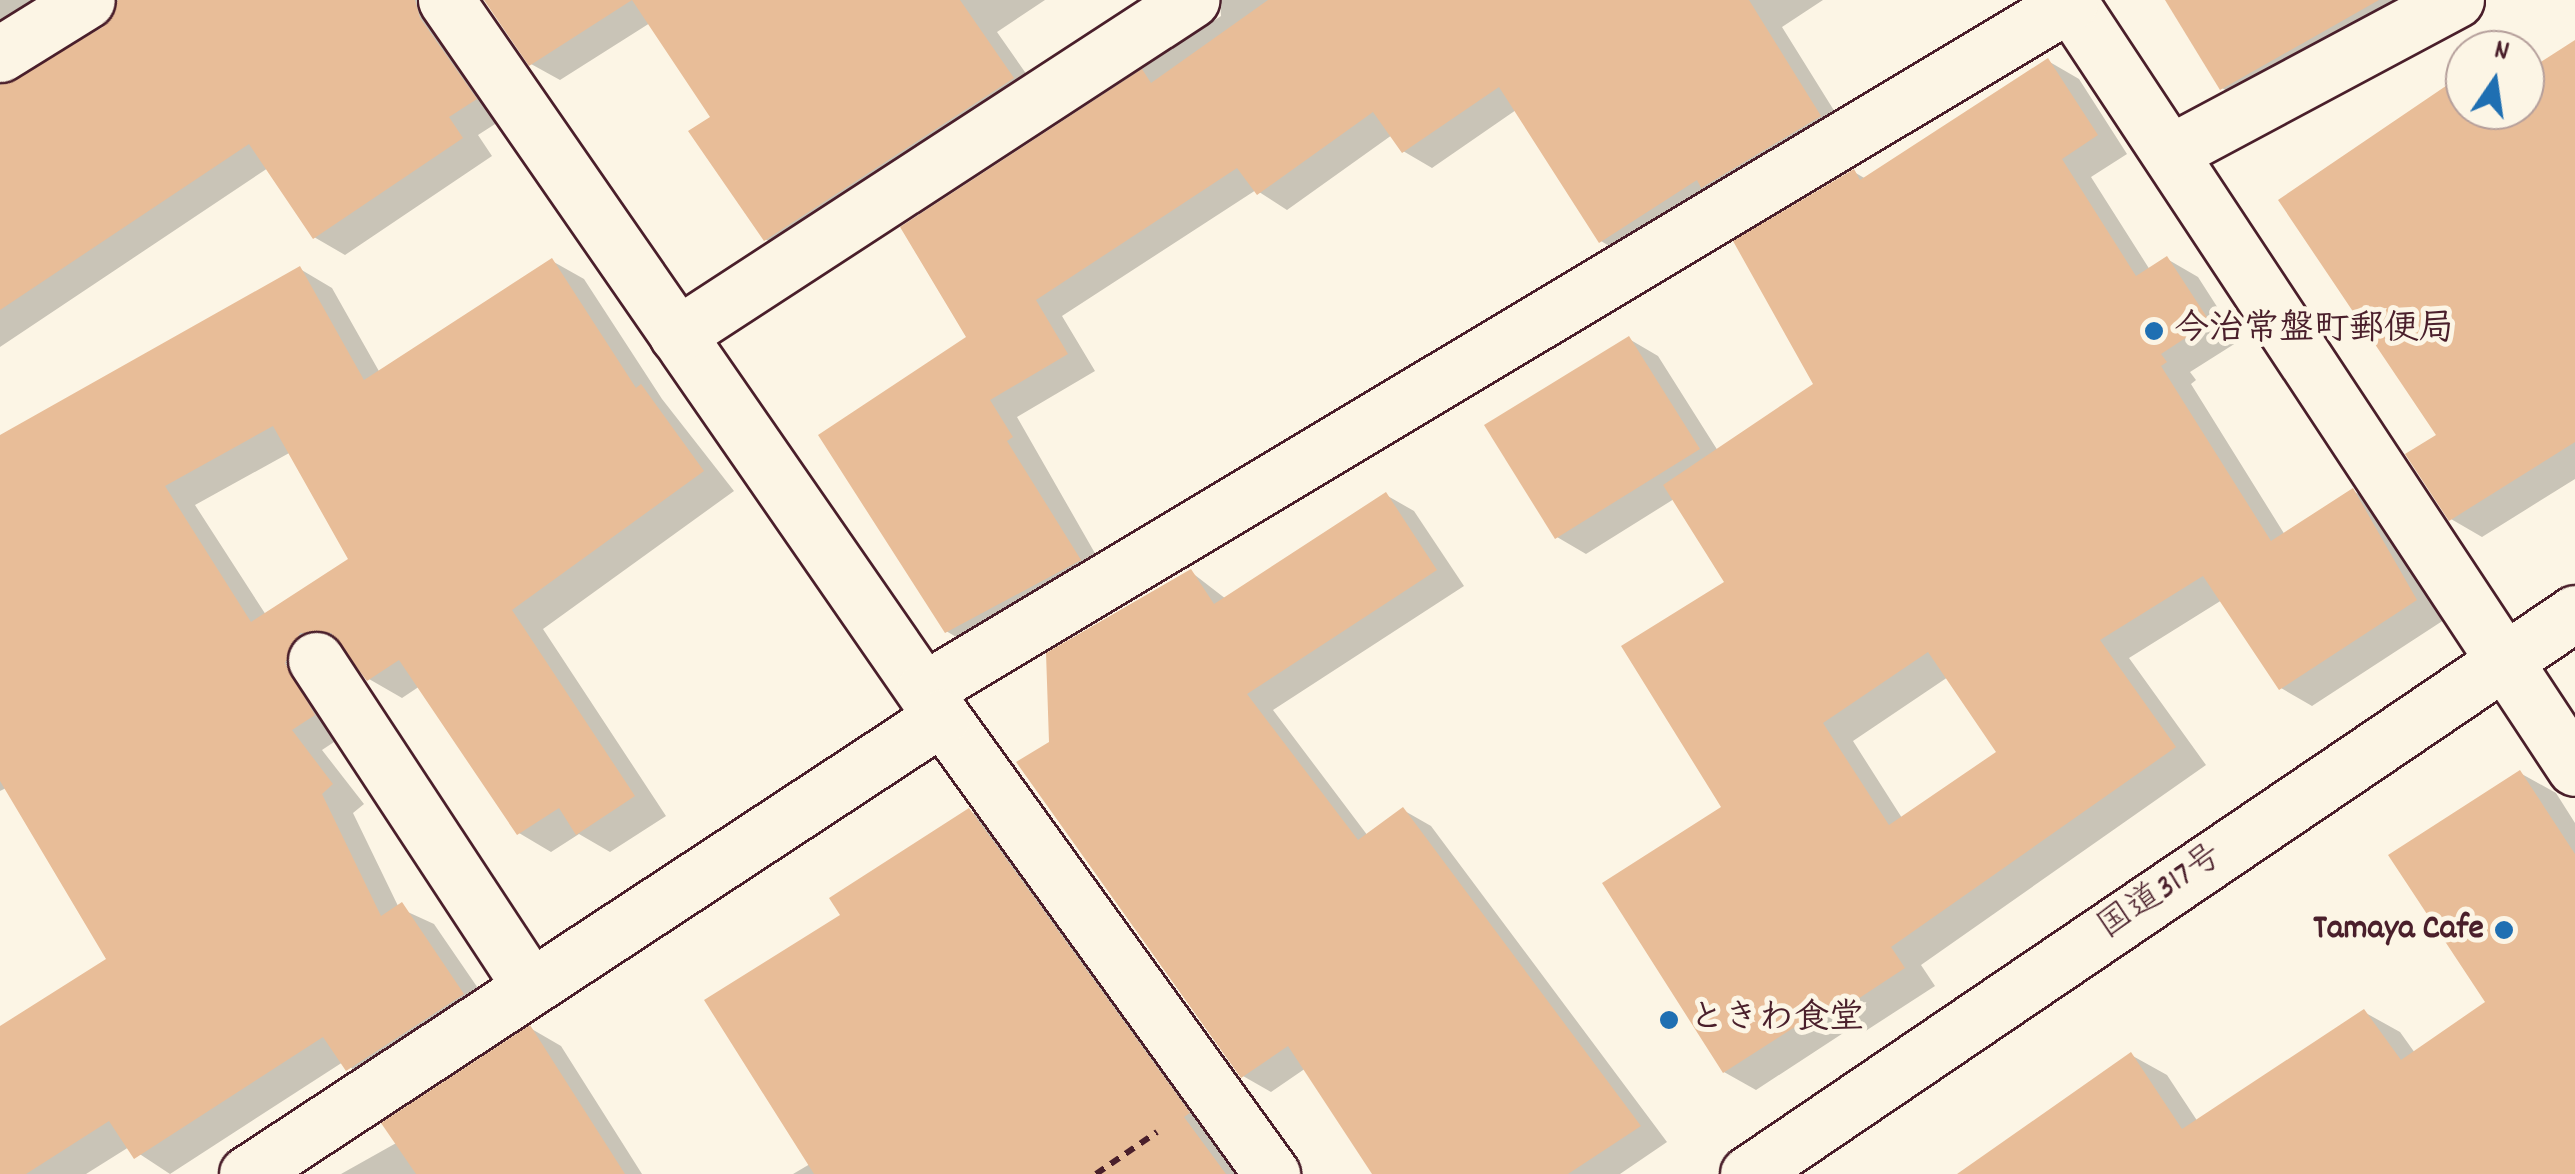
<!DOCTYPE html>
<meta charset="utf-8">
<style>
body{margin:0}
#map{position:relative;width:2575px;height:1174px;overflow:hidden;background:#fcf5e5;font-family:Dekko,"Klee One",sans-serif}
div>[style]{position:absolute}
.shadow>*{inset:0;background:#0003}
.building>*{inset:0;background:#e8bd98}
.path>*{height:6px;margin-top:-3px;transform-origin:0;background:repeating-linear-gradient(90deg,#4a1f2b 0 10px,transparent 0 18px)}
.roads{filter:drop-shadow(2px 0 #4a1f2b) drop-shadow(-2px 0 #4a1f2b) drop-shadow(0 2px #4a1f2b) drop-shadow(0 -2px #4a1f2b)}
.street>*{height:55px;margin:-27.5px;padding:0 27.5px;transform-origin:27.5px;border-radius:27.5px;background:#fcf5e5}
.highway>*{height:55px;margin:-27.5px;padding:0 27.5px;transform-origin:27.5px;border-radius:27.5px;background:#fcf5e5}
.dots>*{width:28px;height:28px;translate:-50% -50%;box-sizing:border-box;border:5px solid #fcf5e5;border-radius:50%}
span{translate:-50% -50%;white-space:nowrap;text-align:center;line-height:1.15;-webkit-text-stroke:10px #fcf5e5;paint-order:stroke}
.poi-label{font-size:35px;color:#4a1f2b;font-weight:700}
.left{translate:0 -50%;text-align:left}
.right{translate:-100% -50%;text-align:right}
.street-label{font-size:35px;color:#4a1f2b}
.north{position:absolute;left:2445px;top:30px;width:100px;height:100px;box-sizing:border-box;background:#fcf5e5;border:2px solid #b59f9b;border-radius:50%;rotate:13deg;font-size:28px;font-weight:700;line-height:40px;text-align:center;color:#4a1f2b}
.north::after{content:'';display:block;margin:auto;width:35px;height:45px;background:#1f6fb2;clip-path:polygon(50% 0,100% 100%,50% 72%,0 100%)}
</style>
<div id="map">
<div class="shadow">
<div style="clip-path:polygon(0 0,86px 0,2px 58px,3px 84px,106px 28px,117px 15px,117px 0,448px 0,506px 117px,478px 135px,492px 156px,345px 255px,314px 237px,268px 168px,0 347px)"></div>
<div style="clip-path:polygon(487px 0,1045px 0,997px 32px,1041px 95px,794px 256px,765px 239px,713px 118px,650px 23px,560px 80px,531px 64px)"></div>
<div style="clip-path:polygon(1220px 0,1823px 0,1782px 27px,1848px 133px,1629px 258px,1601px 241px,1516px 110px,1432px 168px,1403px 151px,1392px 135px,1287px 210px,1256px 190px,1062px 316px,1095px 371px,1017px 417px,1108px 576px,975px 648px,946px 631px,969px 338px,904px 227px,1221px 16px)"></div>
<div style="clip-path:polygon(2188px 0,2440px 0,2256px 108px,2222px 88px)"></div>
<div style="clip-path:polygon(2575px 43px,2575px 479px,2482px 537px,2451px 519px,2440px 435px,2465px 76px,2465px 110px,2525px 110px,2525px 75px)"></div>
<div style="clip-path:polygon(evenodd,2048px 61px,2079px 79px,2127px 154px,2091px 177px,2150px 270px,2167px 259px,2198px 277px,2239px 341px,2190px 372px,2196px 380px,2191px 384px,2285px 535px,2353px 491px,2384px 509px,2447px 618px,2312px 706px,2281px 688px,2222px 600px,2129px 658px,2206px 765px,1921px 965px,1935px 986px,1864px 1032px,1854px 1026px,1756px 1090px,1724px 1072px,1728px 582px,1674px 499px,1586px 554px,1557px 537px,1629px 339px,1658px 356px,1718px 451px,1817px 385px,1854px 172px,1866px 179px,2048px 61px,1948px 677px,2000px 752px,1902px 818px,1853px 741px,1948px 677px)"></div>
<div style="clip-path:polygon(evenodd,552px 261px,584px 279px,662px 399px,734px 491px,543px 629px,666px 816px,610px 852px,579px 834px,551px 852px,519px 833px,420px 686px,402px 698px,369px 679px,348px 651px,331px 652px,346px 734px,322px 750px,364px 804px,353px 813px,399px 908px,434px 924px,495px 1013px,380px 1088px,343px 1062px,170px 1174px,129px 1147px,86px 1174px,0 1174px,0 1029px,109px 959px,6px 788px,0 791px,0 438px,300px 269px,332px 288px,380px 373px,552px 261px,291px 452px,352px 559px,266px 615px,195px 505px,291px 452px)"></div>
<div style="clip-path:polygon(1386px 495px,1414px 511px,1464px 586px,1273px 710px,1368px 836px,1403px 810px,1431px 826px,1667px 1142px,1620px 1174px,1375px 1174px,1306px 1068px,1271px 1092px,1243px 1076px,1051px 744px,1191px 572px,1226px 599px)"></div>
<div style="clip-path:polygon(2520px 773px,2556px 793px,2575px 823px,2575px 1174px,1961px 1174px,2131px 1055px,2167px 1075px,2198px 1122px,2364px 1012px,2400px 1032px,2415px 1053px,2489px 1002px)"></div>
<div style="clip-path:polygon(969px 811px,1000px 828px,1241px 1174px,793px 1174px,810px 1164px,844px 916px)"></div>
<div style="clip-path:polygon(530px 1028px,561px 1046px,642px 1174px,341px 1174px,398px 1142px)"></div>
</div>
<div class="building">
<div style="clip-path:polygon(118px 0,415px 0,420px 18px,477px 99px,449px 117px,463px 138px,313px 239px,249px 144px,0 310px,0 85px,103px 27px)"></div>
<div style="clip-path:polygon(484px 0,960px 0,1014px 78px,764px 241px,688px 131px,710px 117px,632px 0,529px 66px)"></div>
<div style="clip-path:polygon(1268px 0,1749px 0,1821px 116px,1701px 188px,1697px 180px,1599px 243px,1499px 87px,1402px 153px,1373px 112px,1257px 195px,1237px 168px,1036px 300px,1068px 354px,990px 400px,1013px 437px,1007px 441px,1081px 560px,945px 633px,818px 435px,966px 337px,900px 227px,1142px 69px,1151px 83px)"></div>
<div style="clip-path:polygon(2165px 0,2379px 0,2220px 90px)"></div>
<div style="clip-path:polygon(2575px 40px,2575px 442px,2449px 521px,2405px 454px,2436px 435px,2278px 200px,2465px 73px,2465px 110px,2525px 110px,2525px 72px)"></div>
<div style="clip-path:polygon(evenodd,2048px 58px,2098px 135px,2062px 159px,2136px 276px,2167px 256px,2210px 322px,2161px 354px,2167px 362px,2161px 366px,2271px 541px,2353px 488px,2417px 600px,2279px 690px,2203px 576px,2100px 640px,2176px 747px,1891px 947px,1905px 968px,1832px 1016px,1826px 1007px,1723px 1073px,1602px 883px,1721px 807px,1621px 646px,1724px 582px,1663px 485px,1813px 384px,1733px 241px,1854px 169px,1860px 180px,2048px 58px,1928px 652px,1996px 752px,1889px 825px,1823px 723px,1928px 652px)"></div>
<div style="clip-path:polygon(evenodd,552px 258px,636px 388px,641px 384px,704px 471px,512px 610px,635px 796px,576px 835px,559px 808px,517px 835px,399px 660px,367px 681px,331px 633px,300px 633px,285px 663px,315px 715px,292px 730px,333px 784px,322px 794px,381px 916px,402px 902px,464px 994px,346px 1071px,323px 1037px,134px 1159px,109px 1121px,26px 1174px,0 1174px,0 1026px,106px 959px,0 781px,0 435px,300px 266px,364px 380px,552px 258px,273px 426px,348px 559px,251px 622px,165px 486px,273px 426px)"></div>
<div style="clip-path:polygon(1629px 336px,1700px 449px,1555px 539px,1484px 425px)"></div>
<div style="clip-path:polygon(1386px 492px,1437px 570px,1247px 694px,1358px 840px,1403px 807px,1641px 1126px,1568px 1174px,1372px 1174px,1288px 1046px,1241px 1078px,1016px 762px,1049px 742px,1046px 653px,1191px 569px,1214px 604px)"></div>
<div style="clip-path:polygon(2520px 770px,2575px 854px,2575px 1174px,1957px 1174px,2131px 1052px,2182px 1129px,2364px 1009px,2401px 1060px,2485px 1002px,2388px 855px)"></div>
<div style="clip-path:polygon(969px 808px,1190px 1113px,1184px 1117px,1226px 1174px,814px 1174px,704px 1000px,840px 915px,829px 898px)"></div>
<div style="clip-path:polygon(530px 1025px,625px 1174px,416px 1174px,381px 1123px)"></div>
</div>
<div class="path">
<div style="left:1096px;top:1174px;width:74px;rotate:-34.5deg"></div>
</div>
<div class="roads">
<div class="street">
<div style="left:446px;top:0;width:872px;rotate:55.33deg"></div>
<div style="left:942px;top:717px;width:564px;rotate:54.17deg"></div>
<div style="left:2068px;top:0;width:920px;rotate:56.57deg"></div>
<div style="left:0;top:54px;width:102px;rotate:-31.8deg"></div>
<div style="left:2171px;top:152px;width:323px;rotate:-28.1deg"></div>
<div style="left:677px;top:335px;width:614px;rotate:-33.09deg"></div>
<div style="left:316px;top:660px;width:391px;rotate:56.7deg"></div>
<div style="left:924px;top:690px;width:1336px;rotate:-30.94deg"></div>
<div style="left:247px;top:1174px;width:832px;rotate:-33.33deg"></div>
</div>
<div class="highway">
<div style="left:1748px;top:1174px;width:999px;rotate:-34.15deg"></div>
</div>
</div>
<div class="dots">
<div style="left:2154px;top:331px;background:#1f6fb2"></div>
<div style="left:2504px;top:930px;background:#1f6fb2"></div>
<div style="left:1669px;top:1020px;background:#1f6fb2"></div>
</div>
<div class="poi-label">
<span class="left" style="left:2174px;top:331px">今治常盤町郵便局</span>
<span class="right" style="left:2484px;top:930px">Tamaya Cafe</span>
<span class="left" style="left:1689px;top:1020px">ときわ食堂</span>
</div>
<div class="street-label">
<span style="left:2161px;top:893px;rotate:-34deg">国道317号</span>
</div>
<div class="north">N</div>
</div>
